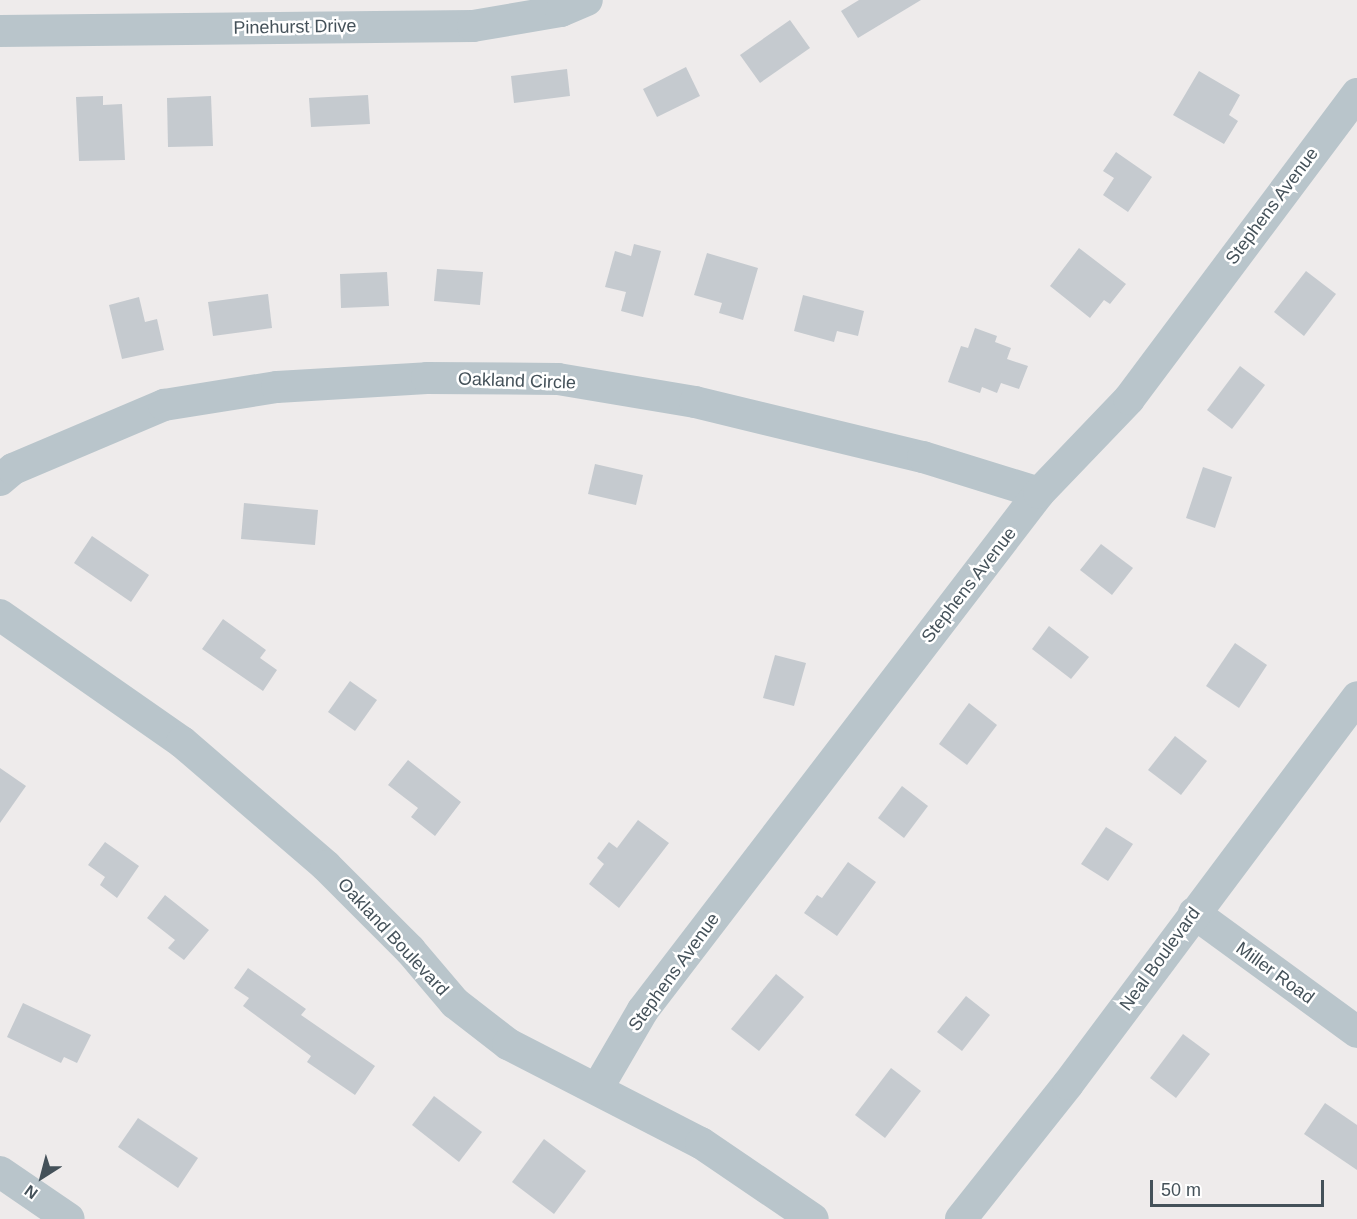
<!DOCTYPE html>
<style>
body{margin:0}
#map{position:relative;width:1357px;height:1219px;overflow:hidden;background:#eeebeb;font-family:Arial,sans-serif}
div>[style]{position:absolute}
.building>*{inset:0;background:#c5cacf}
.minor>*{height:32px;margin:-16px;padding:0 16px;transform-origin:16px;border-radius:16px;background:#b9c5cb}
span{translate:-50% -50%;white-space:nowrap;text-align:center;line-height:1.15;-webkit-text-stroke:5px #fff;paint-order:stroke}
.street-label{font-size:18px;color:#445159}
.north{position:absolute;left:12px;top:1147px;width:60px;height:60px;-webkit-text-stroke:4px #fff;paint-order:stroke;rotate:216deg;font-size:16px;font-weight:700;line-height:24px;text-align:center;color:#445159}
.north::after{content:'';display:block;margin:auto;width:21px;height:27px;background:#445159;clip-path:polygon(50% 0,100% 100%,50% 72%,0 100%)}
.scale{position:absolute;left:1150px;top:1180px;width:174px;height:27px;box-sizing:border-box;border:3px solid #445159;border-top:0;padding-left:8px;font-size:18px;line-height:21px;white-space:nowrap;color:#445159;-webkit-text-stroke:4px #fff;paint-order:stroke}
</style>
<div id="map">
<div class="building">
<div style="clip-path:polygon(859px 0,921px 0,858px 38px,841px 11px)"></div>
<div style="clip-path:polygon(790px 20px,810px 48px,760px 83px,740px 55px)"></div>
<div style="clip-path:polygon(686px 67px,700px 96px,657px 117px,643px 89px)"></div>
<div style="clip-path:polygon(567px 69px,570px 96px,514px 103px,511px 76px)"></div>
<div style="clip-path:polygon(1199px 71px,1240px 95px,1229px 115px,1238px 121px,1224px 144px,1173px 115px)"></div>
<div style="clip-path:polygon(368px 95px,370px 124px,311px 127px,309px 98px)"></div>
<div style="clip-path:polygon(103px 96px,103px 105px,122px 104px,125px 160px,79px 161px,76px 97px)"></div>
<div style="clip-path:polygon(211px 96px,213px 146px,168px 147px,167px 98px)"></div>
<div style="clip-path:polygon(1116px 152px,1152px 177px,1128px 212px,1103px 195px,1114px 178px,1103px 171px)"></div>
<div style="clip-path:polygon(634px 244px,661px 251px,643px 317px,621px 311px,626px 292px,605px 287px,615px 251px,631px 256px)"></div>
<div style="clip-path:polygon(1079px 248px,1126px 284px,1110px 304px,1104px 300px,1090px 318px,1050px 286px)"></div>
<div style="clip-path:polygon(707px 253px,758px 268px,743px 320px,719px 313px,722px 303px,694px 295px)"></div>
<div style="clip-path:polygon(437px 269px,483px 272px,480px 305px,434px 301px)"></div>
<div style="clip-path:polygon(1306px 271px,1336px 294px,1304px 336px,1274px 312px)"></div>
<div style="clip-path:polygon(387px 272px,389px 306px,341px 308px,340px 274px)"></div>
<div style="clip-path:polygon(268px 294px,272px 328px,213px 336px,208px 302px)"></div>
<div style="clip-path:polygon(803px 295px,864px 311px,858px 336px,837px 331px,834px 342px,794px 331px)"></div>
<div style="clip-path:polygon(139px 297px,145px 322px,157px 319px,164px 350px,122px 359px,109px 305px)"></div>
<div style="clip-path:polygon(975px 328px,997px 336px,995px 342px,1011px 348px,1007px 359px,1028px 366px,1019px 389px,1001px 383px,997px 393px,982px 387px,980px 393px,948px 382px,961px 346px,968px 348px)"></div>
<div style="clip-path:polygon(1240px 366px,1265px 385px,1232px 429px,1207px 410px)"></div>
<div style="clip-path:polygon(595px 464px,643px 475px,636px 505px,588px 494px)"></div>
<div style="clip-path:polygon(1203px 467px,1232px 477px,1215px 528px,1186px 518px)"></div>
<div style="clip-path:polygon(244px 503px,318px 510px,315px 545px,241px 539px)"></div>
<div style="clip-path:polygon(92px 536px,149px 575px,131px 602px,74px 563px)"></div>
<div style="clip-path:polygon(1101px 544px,1133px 568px,1112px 595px,1080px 570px)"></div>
<div style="clip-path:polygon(223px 619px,266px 650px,260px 658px,277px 670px,263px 691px,202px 649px)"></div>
<div style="clip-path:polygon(1049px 626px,1089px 657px,1071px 679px,1032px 649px)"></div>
<div style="clip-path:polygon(1235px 643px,1267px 665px,1239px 708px,1206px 686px)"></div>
<div style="clip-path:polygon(775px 655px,806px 663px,794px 706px,763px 698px)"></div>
<div style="clip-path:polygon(350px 681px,377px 700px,355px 731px,328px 712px)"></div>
<div style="clip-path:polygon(969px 703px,997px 725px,967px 765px,939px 744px)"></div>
<div style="clip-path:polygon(1175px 736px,1207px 761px,1181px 795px,1148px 770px)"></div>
<div style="clip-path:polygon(408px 760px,461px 802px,435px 836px,411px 817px,418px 808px,388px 785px)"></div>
<div style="clip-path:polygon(0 768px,26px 786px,0 823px)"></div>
<div style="clip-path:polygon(902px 786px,928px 806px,904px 838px,878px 818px)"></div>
<div style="clip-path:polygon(638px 820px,669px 843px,619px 908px,589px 884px,604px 864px,597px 858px,609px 842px,617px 848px)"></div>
<div style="clip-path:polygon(1106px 827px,1133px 844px,1108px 881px,1081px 864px)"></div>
<div style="clip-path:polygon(105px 842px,139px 866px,117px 898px,100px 885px,105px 877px,88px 865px)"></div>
<div style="clip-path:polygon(848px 862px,876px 882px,837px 936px,804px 913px,817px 895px,822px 898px)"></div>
<div style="clip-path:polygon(165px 895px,209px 930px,184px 960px,168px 948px,175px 940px,147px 918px)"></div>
<div style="clip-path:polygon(248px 968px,306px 1009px,301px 1015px,375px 1066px,355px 1095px,307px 1062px,311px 1056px,243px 1006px,249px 998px,234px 988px)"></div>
<div style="clip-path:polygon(776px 974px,804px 997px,759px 1051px,731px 1029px)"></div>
<div style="clip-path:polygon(966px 996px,990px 1015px,962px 1051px,937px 1032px)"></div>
<div style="clip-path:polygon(23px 1003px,91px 1035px,77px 1063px,64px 1057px,61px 1063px,7px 1037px)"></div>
<div style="clip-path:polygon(1183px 1034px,1210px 1054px,1176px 1098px,1150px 1078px)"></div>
<div style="clip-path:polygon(891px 1068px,921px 1091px,885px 1138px,855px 1115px)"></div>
<div style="clip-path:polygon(434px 1096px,482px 1132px,459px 1162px,412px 1125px)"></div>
<div style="clip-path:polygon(1325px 1103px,1357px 1125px,1357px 1170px,1304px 1134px)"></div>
<div style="clip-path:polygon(138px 1118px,198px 1158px,178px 1188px,118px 1147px)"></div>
<div style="clip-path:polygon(544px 1139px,586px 1171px,554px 1214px,512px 1182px)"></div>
</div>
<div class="minor">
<div style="left:0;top:31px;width:473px;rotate:-0.6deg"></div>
<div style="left:473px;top:26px;width:89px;rotate:-9.7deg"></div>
<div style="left:561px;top:11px;width:28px;rotate:-23deg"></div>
<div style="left:0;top:480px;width:17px;rotate:-40deg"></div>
<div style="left:13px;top:469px;width:164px;rotate:-23deg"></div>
<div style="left:164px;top:405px;width:114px;rotate:-9.1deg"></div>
<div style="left:277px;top:387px;width:150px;rotate:-3.4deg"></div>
<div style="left:427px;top:378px;width:131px;rotate:0.4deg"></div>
<div style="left:558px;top:379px;width:139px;rotate:9.5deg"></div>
<div style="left:695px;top:402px;width:235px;rotate:13.6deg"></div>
<div style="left:923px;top:457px;width:121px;rotate:17.2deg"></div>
<div style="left:0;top:615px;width:222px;rotate:34.9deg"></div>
<div style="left:182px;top:742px;width:190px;rotate:40.7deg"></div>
<div style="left:326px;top:866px;width:119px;rotate:45deg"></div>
<div style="left:410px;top:950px;width:70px;rotate:49.7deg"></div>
<div style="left:455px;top:1003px;width:67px;rotate:37.7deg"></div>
<div style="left:508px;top:1044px;width:217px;rotate:27.2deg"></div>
<div style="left:701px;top:1143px;width:135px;rotate:34.2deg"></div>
<div style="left:1194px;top:913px;width:202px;rotate:36.1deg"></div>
<div style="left:597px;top:1089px;width:91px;rotate:-59.8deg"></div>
<div style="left:643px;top:1010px;width:651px;rotate:-52.55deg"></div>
<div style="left:1039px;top:493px;width:130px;rotate:-46.2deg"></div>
<div style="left:1129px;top:399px;width:381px;rotate:-53.2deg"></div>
<div style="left:0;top:1172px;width:83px;rotate:34.3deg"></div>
<div style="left:961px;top:1219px;width:172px;rotate:-51.6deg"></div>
<div style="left:1068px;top:1084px;width:483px;rotate:-53.2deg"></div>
</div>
<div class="street-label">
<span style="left:295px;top:27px;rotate:-1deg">Pinehurst Drive</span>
<span style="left:1272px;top:206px;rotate:-53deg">Stephens Avenue</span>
<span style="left:517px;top:381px;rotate:2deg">Oakland Circle</span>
<span style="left:969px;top:585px;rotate:-52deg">Stephens Avenue</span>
<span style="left:393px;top:937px;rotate:47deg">Oakland Boulevard</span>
<span style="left:1160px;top:959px;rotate:-54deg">Neal Boulevard</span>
<span style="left:674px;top:972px;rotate:-54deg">Stephens Avenue</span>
<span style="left:1275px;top:973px;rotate:36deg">Miller Road</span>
</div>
<div class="north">N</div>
<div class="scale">50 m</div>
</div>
